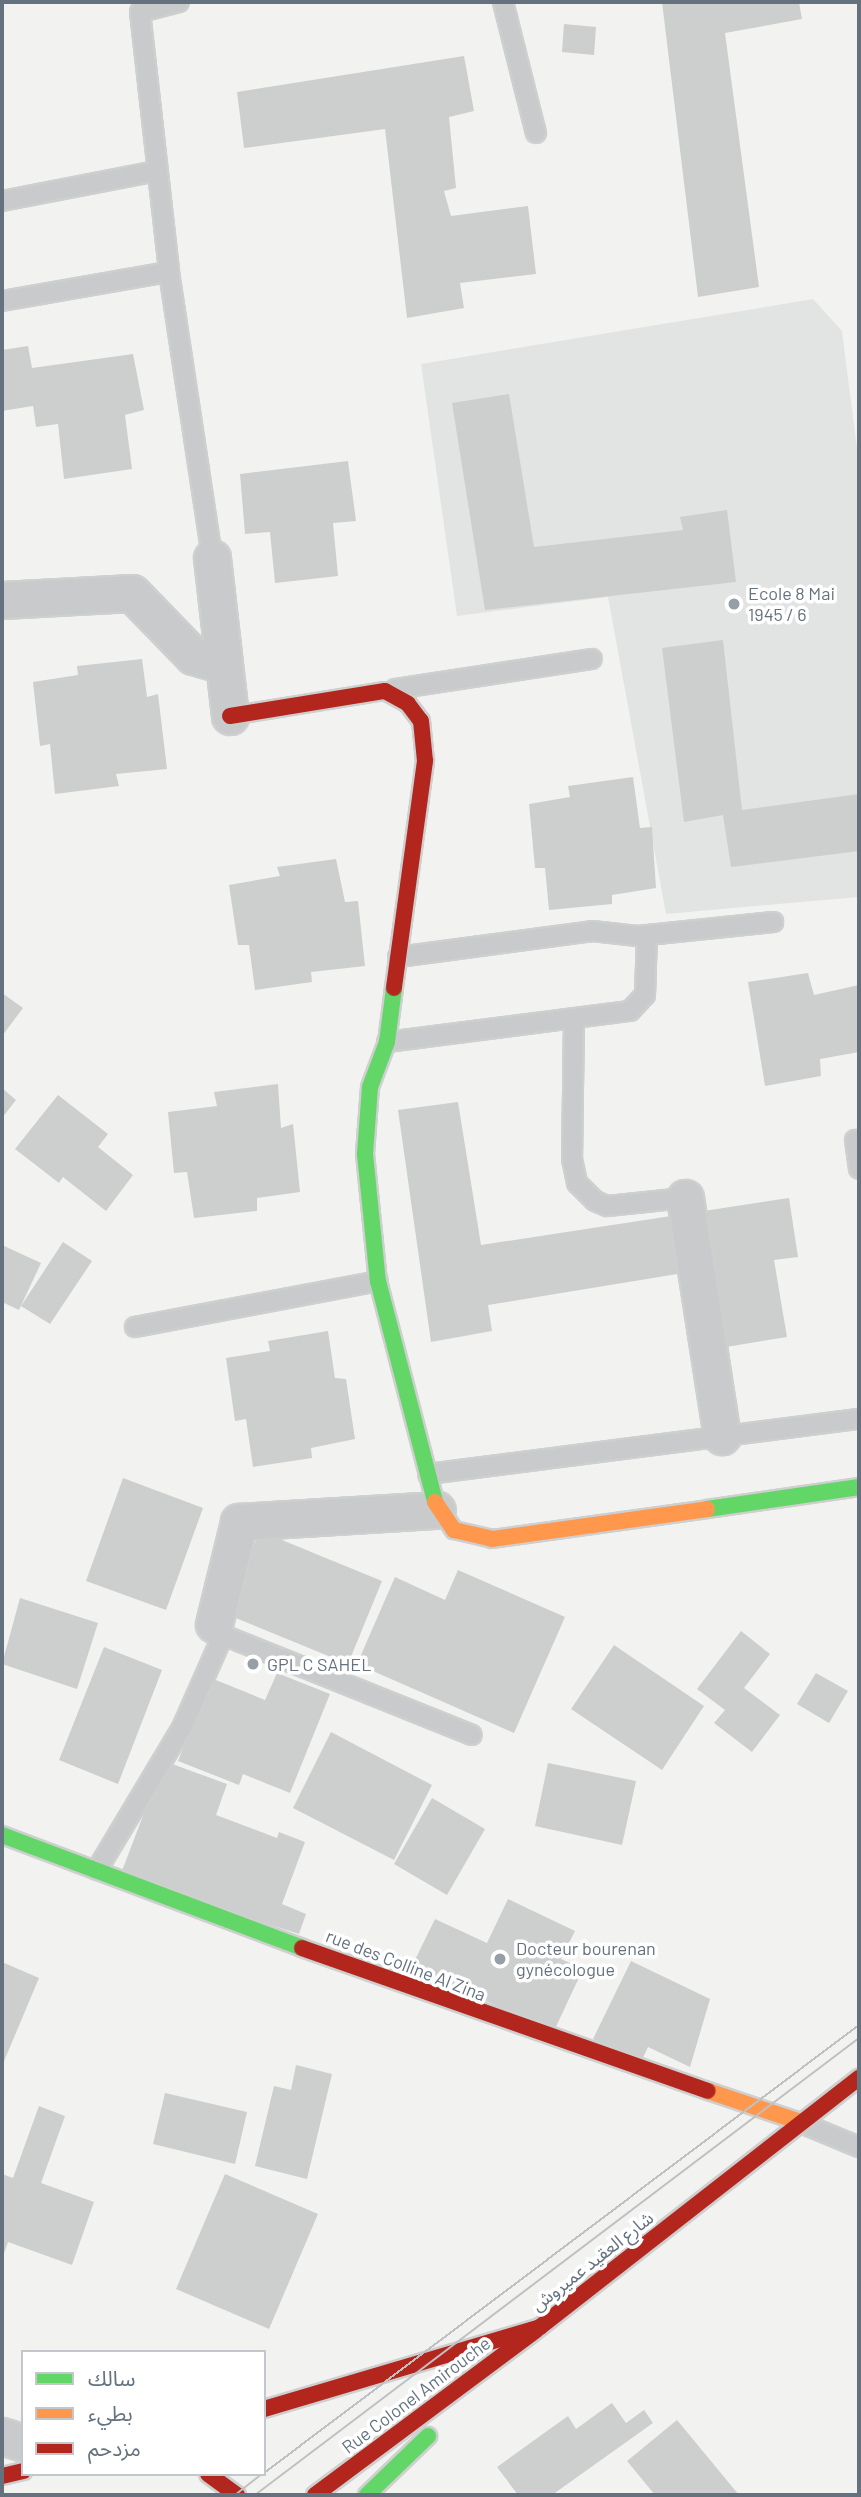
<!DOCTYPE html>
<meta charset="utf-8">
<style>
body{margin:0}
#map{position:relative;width:861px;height:2497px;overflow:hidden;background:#f2f3f1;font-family:Barlow,"Noto Sans Arabic",sans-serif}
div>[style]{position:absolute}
.built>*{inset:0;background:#e2e4e3}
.building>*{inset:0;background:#cdcece}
.roads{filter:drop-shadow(2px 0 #cecfcf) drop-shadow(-2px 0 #cecfcf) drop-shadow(0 2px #cecfcf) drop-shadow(0 -2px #cecfcf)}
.lane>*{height:18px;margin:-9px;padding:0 9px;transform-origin:9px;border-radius:9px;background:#c8cacb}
.street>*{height:35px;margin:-17.5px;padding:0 17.5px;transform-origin:17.5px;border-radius:17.5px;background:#c8cacb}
.fast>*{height:16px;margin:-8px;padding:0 8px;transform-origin:8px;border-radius:8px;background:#63d668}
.slow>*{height:16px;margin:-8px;padding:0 8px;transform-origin:8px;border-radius:8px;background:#ff974d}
.jam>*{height:16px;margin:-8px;padding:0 8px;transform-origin:8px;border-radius:8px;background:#b3261e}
.tram>*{height:2px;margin:-1px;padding:0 1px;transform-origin:1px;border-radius:1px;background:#bfc0c1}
.dots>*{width:19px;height:19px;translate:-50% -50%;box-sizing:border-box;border:4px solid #fff;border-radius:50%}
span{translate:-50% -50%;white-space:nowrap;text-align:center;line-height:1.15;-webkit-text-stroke:7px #fff;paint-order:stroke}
.poi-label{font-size:18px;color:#64727f}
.left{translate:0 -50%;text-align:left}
.street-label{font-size:18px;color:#64727f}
.frame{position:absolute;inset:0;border:4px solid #64727f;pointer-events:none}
.legend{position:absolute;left:21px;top:2350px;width:245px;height:126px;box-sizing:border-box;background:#fff;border:2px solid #c1c7cc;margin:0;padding:9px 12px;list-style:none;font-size:21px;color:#64727f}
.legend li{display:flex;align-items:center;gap:14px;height:35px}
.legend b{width:35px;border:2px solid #c1c7cc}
</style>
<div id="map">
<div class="built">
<div style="clip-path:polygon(813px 299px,842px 331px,859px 464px,859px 897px,666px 914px,608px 597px,457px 616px,421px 364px)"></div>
</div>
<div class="building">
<div style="clip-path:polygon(662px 2px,799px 2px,802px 19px,725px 33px,759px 287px,698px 297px)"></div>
<div style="clip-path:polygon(564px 24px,596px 27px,594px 55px,562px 52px)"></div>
<div style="clip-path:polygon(464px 56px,474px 111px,449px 117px,456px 188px,444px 191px,451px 216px,528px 206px,536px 274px,460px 283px,464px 308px,407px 318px,385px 129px,244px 148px,237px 92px)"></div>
<div style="clip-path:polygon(28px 346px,32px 368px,133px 354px,144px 410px,125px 415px,132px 469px,64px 479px,58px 424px,36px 427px,33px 406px,2px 411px,2px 350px)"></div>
<div style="clip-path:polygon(509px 394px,534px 547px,683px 530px,680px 517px,727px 510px,736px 582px,485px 610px,452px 403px)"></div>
<div style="clip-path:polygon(348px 461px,356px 521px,333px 523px,338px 576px,275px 583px,270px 532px,245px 534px,240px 474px)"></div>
<div style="clip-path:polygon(723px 640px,742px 810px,859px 794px,859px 851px,731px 867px,723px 815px,684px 822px,662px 648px)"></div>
<div style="clip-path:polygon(142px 659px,147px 697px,158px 694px,167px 769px,116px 774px,119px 786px,55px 794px,50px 744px,40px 746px,33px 682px,78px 675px,77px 666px)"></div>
<div style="clip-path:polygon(633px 777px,640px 828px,652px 827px,656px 888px,612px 895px,612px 904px,549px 910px,545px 868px,535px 868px,529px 804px,570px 797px,568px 786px)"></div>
<div style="clip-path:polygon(336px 859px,345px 902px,358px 901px,365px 966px,311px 972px,312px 982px,255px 990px,249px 945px,238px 945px,229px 885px,280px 876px,277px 867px)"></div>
<div style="clip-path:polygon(808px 973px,814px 995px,859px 985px,859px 1052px,820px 1059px,821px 1076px,765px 1086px,748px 982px)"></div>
<div style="clip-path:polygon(2px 993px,23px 1008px,2px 1036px)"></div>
<div style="clip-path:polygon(278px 1084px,281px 1128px,293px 1124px,300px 1192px,257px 1198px,257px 1211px,194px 1218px,187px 1172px,174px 1173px,168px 1112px,217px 1106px,214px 1092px)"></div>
<div style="clip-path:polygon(2px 1088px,16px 1100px,2px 1118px)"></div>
<div style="clip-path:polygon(58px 1095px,108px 1134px,98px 1147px,133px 1175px,106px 1211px,63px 1177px,59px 1183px,15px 1149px)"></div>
<div style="clip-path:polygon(458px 1102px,481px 1245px,789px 1198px,798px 1257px,774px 1260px,787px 1337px,726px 1347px,714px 1268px,488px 1305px,492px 1331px,431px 1342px,398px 1110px)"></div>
<div style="clip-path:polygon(63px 1242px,92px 1261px,50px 1324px,21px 1306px)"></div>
<div style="clip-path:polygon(2px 1245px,41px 1263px,19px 1310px,2px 1302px)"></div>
<div style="clip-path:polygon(328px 1331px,335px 1378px,346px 1379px,355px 1439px,311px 1448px,312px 1458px,253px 1467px,246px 1419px,235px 1421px,226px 1358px,270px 1351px,268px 1341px)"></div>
<div style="clip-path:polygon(123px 1478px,203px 1508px,166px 1610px,86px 1581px)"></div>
<div style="clip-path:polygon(260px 1531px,382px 1581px,348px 1664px,226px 1614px)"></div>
<div style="clip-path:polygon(458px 1570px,565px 1617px,514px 1733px,357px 1664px,395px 1577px,445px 1600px)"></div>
<div style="clip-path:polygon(20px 1598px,98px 1623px,77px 1689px,2px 1664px)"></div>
<div style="clip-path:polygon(741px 1631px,770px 1654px,744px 1688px,780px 1715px,752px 1752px,714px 1723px,725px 1710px,697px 1689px)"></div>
<div style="clip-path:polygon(614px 1645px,704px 1706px,662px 1770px,571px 1709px)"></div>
<div style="clip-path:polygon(104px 1647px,162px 1670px,118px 1784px,59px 1760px)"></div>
<div style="clip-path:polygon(277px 1673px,330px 1694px,290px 1793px,243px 1774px,239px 1785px,178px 1761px,211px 1678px,265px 1700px)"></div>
<div style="clip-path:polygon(816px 1673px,848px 1691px,829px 1723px,797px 1704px)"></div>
<div style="clip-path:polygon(331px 1732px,432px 1785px,394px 1860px,293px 1808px)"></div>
<div style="clip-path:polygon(164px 1761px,227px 1784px,216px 1815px,277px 1838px,279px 1832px,305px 1842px,282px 1904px,306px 1914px,299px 1934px,120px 1876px)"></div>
<div style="clip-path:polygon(548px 1763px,636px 1781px,622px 1845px,535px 1826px)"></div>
<div style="clip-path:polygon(432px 1798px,485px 1829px,447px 1895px,394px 1864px)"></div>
<div style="clip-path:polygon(508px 1899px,575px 1931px,561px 1959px,583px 1969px,554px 2031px,411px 1968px,435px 1919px,487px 1943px)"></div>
<div style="clip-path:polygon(631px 1961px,710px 1999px,690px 2067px,648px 2047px,641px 2062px,593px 2039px)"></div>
<div style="clip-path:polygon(2px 1962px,39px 1978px,2px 2066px)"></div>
<div style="clip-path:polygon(296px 2065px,332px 2074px,307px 2179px,255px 2166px,274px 2086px,291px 2090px)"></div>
<div style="clip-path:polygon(165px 2093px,247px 2112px,235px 2164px,153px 2144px)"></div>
<div style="clip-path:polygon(39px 2106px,65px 2116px,41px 2183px,94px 2202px,72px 2265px,8px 2242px,2px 2259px,2px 2174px,13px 2178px)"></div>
<div style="clip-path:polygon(225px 2174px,318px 2214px,269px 2329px,176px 2289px)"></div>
<div style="clip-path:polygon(612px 2403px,626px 2423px,644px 2410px,653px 2423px,552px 2495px,518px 2495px,497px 2467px,568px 2416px,576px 2429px)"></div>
<div style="clip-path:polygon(677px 2420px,739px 2495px,655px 2495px,627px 2461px)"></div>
</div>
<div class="roads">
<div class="lane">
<div style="left:179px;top:2px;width:40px;rotate:165.6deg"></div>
<div style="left:140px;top:12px;width:262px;rotate:83.6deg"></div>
<div style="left:169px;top:272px;width:289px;rotate:81.4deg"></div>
<div style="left:503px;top:2px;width:135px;rotate:75.9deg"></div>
<div style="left:2px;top:201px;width:157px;rotate:-11deg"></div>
<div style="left:2px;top:301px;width:169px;rotate:-9.9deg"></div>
<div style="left:395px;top:689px;width:199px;rotate:-8.7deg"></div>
<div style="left:398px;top:957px;width:196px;rotate:-7.6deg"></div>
<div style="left:592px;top:931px;width:46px;rotate:6.2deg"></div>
<div style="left:638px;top:936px;width:136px;rotate:-5.9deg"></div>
<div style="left:574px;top:1019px;width:140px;rotate:90.8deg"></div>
<div style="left:572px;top:1159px;width:25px;rotate:78deg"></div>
<div style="left:577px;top:1183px;width:25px;rotate:45deg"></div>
<div style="left:595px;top:1201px;width:13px;rotate:23deg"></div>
<div style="left:607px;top:1206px;width:78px;rotate:-5.9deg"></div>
<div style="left:387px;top:1042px;width:245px;rotate:-7.3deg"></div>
<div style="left:630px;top:1011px;width:22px;rotate:-47deg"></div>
<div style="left:645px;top:995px;width:60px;rotate:-88.1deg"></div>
<div style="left:855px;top:1140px;width:29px;rotate:82deg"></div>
<div style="left:135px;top:1327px;width:247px;rotate:-10.7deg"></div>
<div style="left:428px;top:1474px;width:434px;rotate:-7.3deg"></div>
<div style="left:97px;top:1870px;width:165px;rotate:-59.1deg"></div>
<div style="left:182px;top:1728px;width:102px;rotate:-66.2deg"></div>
<div style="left:223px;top:1635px;width:268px;rotate:21.9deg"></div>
<div style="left:801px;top:2123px;width:63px;rotate:22.5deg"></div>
</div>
<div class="street">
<div style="left:212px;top:558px;width:159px;rotate:83.5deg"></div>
<div style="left:2px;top:600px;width:130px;rotate:-3.1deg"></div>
<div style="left:132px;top:593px;width:88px;rotate:45.9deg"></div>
<div style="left:193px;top:656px;width:32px;rotate:16deg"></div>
<div style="left:685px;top:1198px;width:241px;rotate:81.2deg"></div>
<div style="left:214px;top:1624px;width:105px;rotate:-76.2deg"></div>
<div style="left:239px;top:1522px;width:198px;rotate:-3.5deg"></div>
<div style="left:2px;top:2436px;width:22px;rotate:18deg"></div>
</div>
<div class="fast">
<div style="left:394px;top:988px;width:54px;rotate:97.4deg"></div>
<div style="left:387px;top:1042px;width:48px;rotate:110.7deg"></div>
<div style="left:370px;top:1087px;width:67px;rotate:94.3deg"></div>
<div style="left:365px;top:1154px;width:128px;rotate:84.2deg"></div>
<div style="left:378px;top:1281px;width:228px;rotate:75.5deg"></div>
<div style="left:707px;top:1509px;width:154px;rotate:-8.2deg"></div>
<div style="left:2px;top:1835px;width:321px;rotate:20.6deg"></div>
<div style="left:367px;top:2495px;width:85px;rotate:-44deg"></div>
</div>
<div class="slow">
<div style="left:435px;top:1502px;width:34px;rotate:56deg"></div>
<div style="left:454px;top:1530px;width:39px;rotate:13deg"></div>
<div style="left:492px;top:1539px;width:217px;rotate:-7.9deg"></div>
<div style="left:708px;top:2091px;width:97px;rotate:18.6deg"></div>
</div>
<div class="jam">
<div style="left:230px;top:716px;width:157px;rotate:-9.2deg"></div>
<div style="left:385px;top:691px;width:26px;rotate:29deg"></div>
<div style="left:408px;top:704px;width:21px;rotate:53deg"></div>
<div style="left:421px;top:721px;width:40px;rotate:84.3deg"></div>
<div style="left:425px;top:761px;width:229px;rotate:97.8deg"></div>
<div style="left:302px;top:1948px;width:430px;rotate:19.4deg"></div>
<div style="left:540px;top:2327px;width:405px;rotate:-38deg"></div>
<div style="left:264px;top:2409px;width:288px;rotate:-16.5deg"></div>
<div style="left:208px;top:2474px;width:36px;rotate:36deg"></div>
<div style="left:2px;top:2476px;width:22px;rotate:-13deg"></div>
<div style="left:315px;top:2495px;width:276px;rotate:-36.7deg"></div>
</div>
</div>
<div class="tram">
<div style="left:264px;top:2473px;width:745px;rotate:-36.98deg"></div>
<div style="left:235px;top:2495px;width:34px;rotate:-38deg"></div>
<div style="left:255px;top:2495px;width:757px;rotate:-37.11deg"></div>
</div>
<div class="dots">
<div style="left:734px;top:604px;background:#969fa7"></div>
<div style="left:253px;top:1664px;background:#969fa7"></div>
<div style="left:500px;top:1959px;background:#969fa7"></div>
</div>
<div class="poi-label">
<span class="left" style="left:748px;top:604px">Ecole 8 Mai<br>1945 / 6</span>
<span class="left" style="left:267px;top:1664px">GPL C SAHEL</span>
<span class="left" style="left:516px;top:1959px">Docteur bourenan<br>gynécologue</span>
</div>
<div class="street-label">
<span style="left:406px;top:1965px;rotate:21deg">rue des Colline Al Zina</span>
<span style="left:592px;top:2261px;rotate:-38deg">شارع العقيد عميروش</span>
<span style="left:416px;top:2395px;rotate:-37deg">Rue Colonel Amirouche</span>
</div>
<div class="frame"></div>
<ul class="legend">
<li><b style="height:9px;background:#63d668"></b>سالك</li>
<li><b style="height:9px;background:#ff974d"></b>بطيء</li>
<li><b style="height:9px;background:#b3261e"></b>مزدحم</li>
</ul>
</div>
